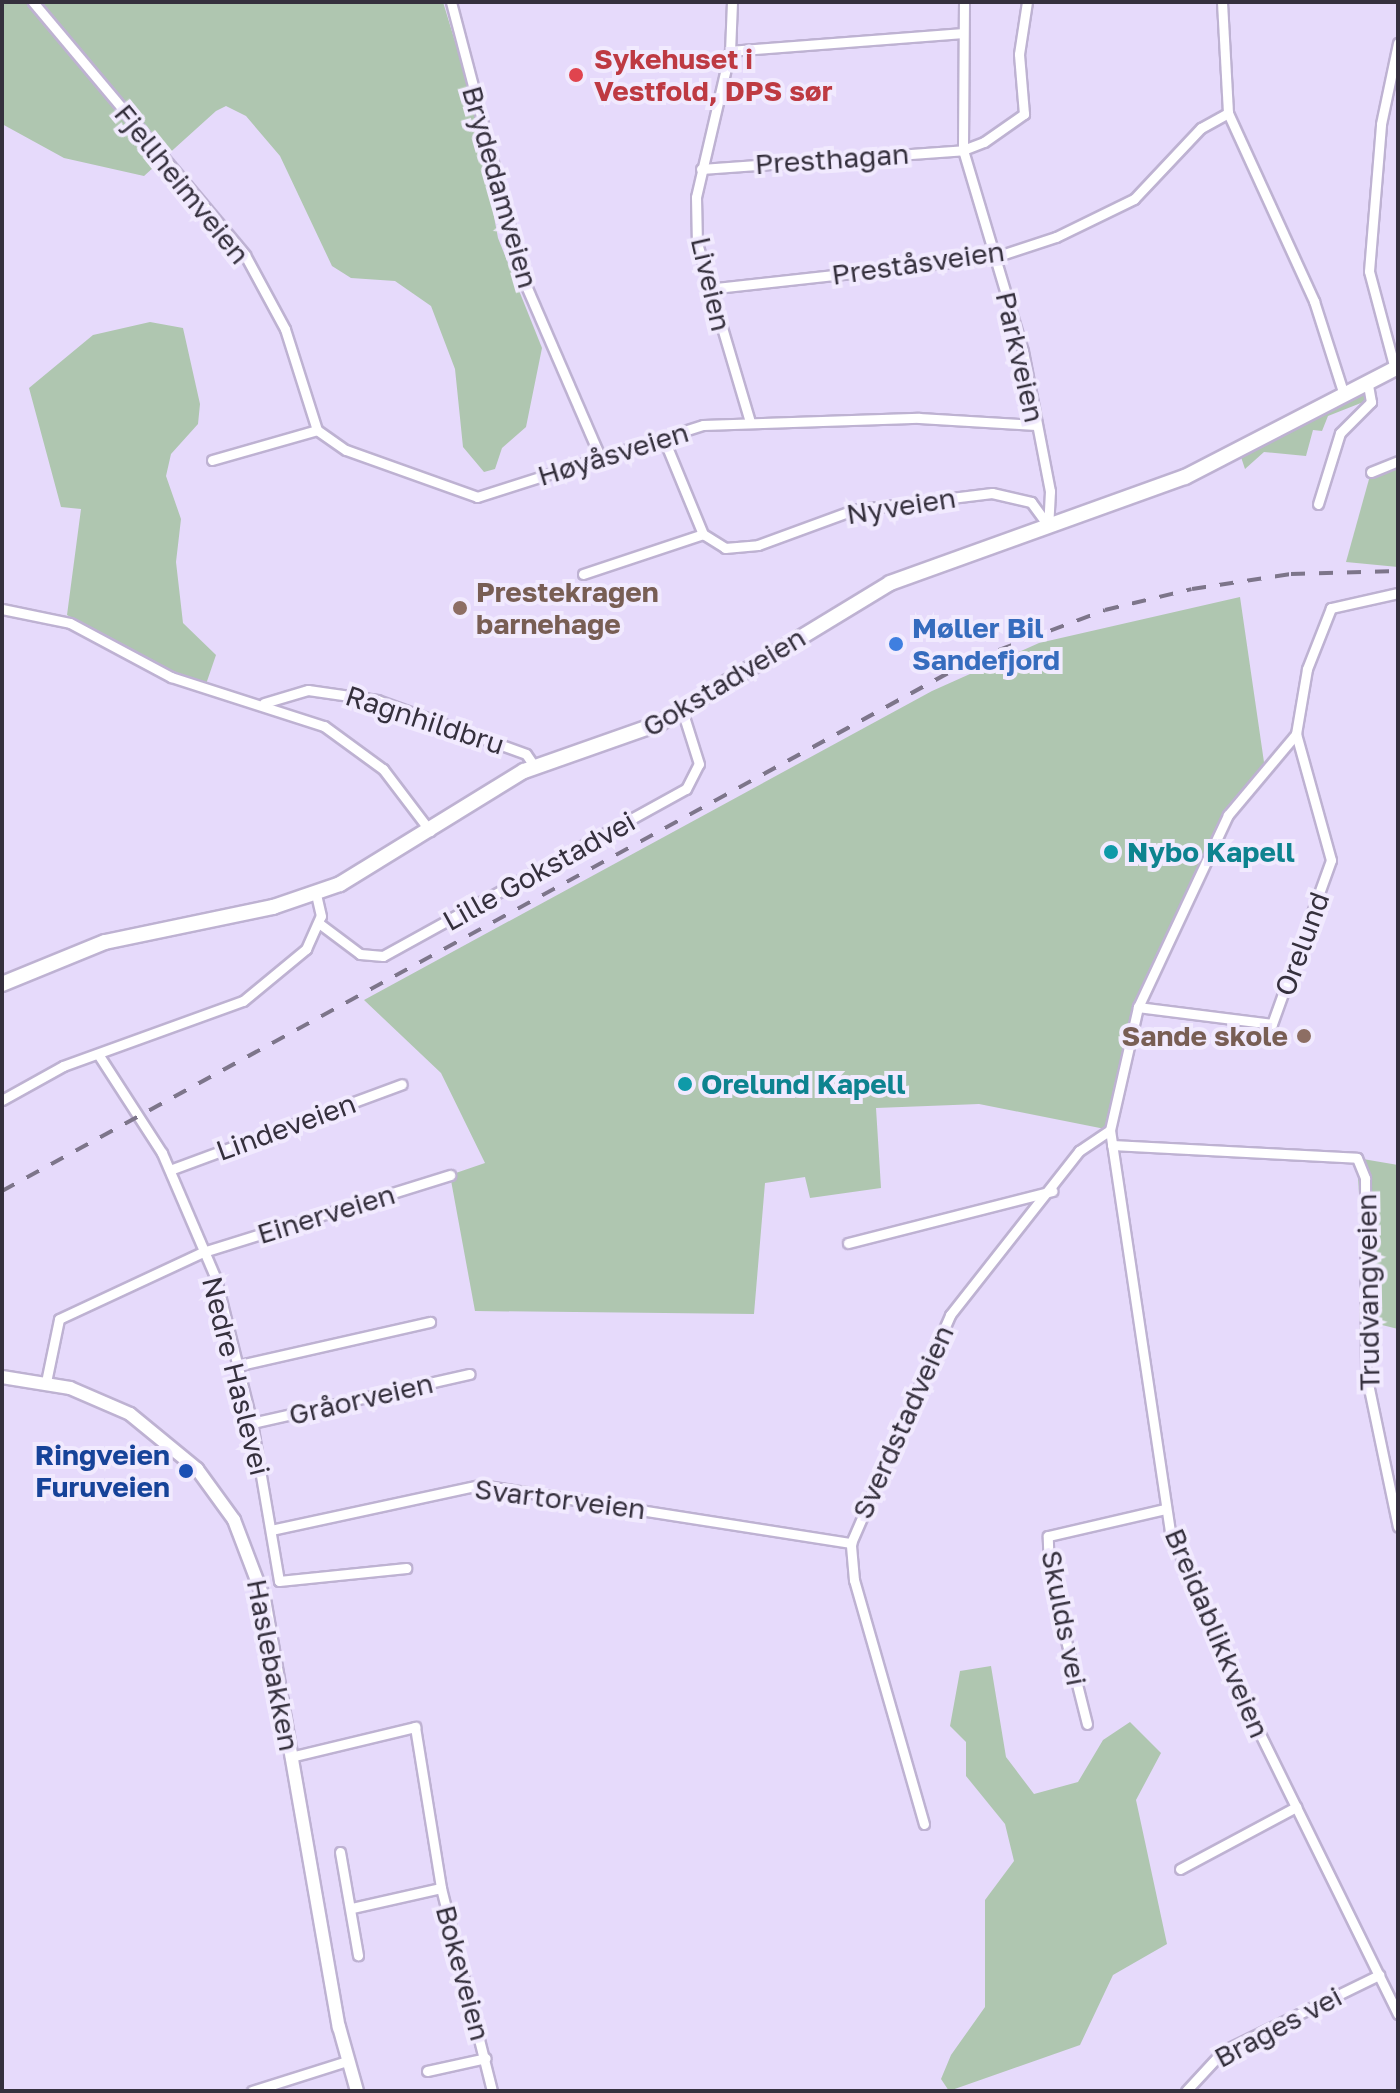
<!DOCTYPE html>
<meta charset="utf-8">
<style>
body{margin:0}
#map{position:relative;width:1400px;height:2093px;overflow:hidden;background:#e6dafb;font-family:"Golos Text",sans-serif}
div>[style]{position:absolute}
.green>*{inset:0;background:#afc6b0}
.roads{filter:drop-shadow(2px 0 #beb2d2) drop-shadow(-2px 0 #beb2d2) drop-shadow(0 2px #beb2d2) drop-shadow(0 -2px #beb2d2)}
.street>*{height:9px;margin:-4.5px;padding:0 4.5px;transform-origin:4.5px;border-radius:4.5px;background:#fff}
.secondary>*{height:12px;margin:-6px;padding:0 6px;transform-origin:6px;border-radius:6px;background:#fff}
.primary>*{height:14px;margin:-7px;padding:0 7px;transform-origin:7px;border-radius:7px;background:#fff}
.rail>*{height:4px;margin-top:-2px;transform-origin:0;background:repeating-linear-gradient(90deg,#7d758a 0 14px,transparent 0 28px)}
.dots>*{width:22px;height:22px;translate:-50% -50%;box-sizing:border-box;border:4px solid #f1eafe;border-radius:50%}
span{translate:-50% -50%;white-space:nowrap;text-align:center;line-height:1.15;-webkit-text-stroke:8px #f1eafe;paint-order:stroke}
.health-label{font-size:28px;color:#be3a42;font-weight:700}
.left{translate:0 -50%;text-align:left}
.street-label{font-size:28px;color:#35303d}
.education-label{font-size:28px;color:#785e54;font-weight:700}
.right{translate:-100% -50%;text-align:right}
.shop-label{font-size:28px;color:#366cbe;font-weight:700}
.culture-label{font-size:28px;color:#0d838f;font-weight:700}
.transit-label{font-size:28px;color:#164399;font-weight:700}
.frame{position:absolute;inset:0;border:4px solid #35303d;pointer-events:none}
</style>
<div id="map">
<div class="green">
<div style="clip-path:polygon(2px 2px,443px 2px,471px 94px,498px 238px,542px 348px,526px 427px,502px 448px,495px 469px,484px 472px,463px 447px,455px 369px,431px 306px,395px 281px,351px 278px,332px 266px,280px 156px,246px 116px,226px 106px,216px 111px,144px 176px,64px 158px,2px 124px)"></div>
<div style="clip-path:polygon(150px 322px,183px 328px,200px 404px,198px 424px,171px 454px,166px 476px,181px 519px,176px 562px,183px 623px,216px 655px,204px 690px,67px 615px,81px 509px,61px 507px,29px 388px,93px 335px)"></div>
<div style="clip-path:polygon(1364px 393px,1366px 401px,1328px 416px,1322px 431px,1313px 430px,1306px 456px,1264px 452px,1245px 469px,1241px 457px)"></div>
<div style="clip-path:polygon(1398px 461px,1398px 567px,1346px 562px,1371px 472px)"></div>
<div style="clip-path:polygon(1240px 597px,1265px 769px,1201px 863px,1138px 1007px,1110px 1130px,979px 1104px,876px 1108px,881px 1188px,810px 1198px,805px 1177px,765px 1183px,754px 1314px,475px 1311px,450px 1175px,485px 1163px,441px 1073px,364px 1000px,932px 691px,1039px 643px)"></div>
<div style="clip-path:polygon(1357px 1158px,1398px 1165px,1398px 1329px,1366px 1321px)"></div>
<div style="clip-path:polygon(991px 1666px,1006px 1757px,1034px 1794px,1078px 1782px,1103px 1740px,1130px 1722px,1161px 1753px,1136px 1800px,1167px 1944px,1113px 1975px,1080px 2045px,949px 2091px,941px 2079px,951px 2055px,985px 2007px,985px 1900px,1014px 1861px,1005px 1824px,966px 1776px,966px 1742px,950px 1726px,960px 1671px)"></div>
</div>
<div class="roads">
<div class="street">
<div style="left:33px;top:2px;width:330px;rotate:50deg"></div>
<div style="left:245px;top:255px;width:84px;rotate:61.6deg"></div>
<div style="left:285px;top:329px;width:106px;rotate:72.4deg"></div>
<div style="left:451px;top:2px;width:288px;rotate:75.3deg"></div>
<div style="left:524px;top:281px;width:192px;rotate:66.6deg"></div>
<div style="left:732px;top:2px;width:49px;rotate:92.3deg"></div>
<div style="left:730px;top:51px;width:150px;rotate:103.1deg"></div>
<div style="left:696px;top:197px;width:46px;rotate:88.8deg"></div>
<div style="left:697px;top:243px;width:187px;rotate:73.5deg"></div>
<div style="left:964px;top:2px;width:148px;rotate:90.4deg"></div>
<div style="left:963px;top:150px;width:210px;rotate:73.4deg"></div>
<div style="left:1023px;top:351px;width:143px;rotate:79.1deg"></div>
<div style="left:1050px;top:491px;width:34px;rotate:93deg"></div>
<div style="left:1222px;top:2px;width:111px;rotate:86.9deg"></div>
<div style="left:1228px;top:113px;width:207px;rotate:65.4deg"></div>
<div style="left:1314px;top:301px;width:96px;rotate:72.3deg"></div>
<div style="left:730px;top:51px;width:233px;rotate:-4.4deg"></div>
<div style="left:701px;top:169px;width:263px;rotate:-4.1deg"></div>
<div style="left:963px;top:150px;width:22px;rotate:-21deg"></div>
<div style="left:984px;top:142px;width:49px;rotate:-35deg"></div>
<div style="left:1024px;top:114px;width:60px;rotate:-94.8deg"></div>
<div style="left:1019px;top:54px;width:53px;rotate:-81.3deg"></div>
<div style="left:707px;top:289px;width:290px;rotate:-6.3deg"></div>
<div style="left:995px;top:257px;width:64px;rotate:-18.2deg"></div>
<div style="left:1056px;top:237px;width:87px;rotate:-26deg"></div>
<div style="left:1134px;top:199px;width:98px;rotate:-46.7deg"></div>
<div style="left:1201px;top:128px;width:31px;rotate:-29deg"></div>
<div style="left:1395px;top:369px;width:101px;rotate:-104.9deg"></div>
<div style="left:1369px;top:271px;width:147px;rotate:-85.3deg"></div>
<div style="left:1381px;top:124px;width:83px;rotate:-78.1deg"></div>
<div style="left:317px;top:430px;width:35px;rotate:35deg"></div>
<div style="left:346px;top:450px;width:139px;rotate:19.7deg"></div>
<div style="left:477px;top:497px;width:237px;rotate:-17.7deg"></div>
<div style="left:703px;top:425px;width:216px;rotate:-1.9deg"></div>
<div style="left:919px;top:418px;width:117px;rotate:3.4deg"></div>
<div style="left:665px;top:442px;width:100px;rotate:67.6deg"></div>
<div style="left:703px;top:534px;width:26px;rotate:32deg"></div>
<div style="left:725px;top:548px;width:33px;rotate:-5deg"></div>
<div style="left:758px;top:545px;width:101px;rotate:-20.2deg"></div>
<div style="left:853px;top:510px;width:140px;rotate:-7deg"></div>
<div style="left:992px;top:493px;width:40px;rotate:13deg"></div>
<div style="left:1031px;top:502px;width:29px;rotate:54deg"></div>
<div style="left:212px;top:460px;width:109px;rotate:-15.9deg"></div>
<div style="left:1371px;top:472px;width:29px;rotate:-22deg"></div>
<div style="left:1318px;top:504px;width:74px;rotate:-72.8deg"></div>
<div style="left:1340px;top:433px;width:44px;rotate:-45deg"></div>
<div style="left:1371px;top:402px;width:22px;rotate:-100deg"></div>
<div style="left:583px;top:574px;width:126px;rotate:-18.4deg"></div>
<div style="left:1398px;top:593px;width:69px;rotate:167.4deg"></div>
<div style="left:1331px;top:608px;width:66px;rotate:111.5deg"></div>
<div style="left:1307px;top:669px;width:66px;rotate:99.6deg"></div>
<div style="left:1296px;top:734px;width:106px;rotate:130deg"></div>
<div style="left:1228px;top:815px;width:212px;rotate:115.1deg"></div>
<div style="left:1138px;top:1007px;width:126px;rotate:102.8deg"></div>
<div style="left:1110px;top:1130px;width:405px;rotate:81.5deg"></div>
<div style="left:1170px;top:1531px;width:163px;rotate:66.9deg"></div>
<div style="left:1234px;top:1681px;width:371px;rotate:63.8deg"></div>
<div style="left:2px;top:609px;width:69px;rotate:11.6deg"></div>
<div style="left:70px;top:623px;width:115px;rotate:28.1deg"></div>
<div style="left:171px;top:677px;width:161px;rotate:17.8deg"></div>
<div style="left:324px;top:726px;width:73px;rotate:36.1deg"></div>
<div style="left:383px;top:769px;width:78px;rotate:52.8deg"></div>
<div style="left:264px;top:703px;width:46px;rotate:-16.5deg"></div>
<div style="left:308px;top:690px;width:70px;rotate:8.2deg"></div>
<div style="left:377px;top:700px;width:158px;rotate:19.9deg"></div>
<div style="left:526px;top:754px;width:14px;rotate:56deg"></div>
<div style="left:320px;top:924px;width:50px;rotate:36.9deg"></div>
<div style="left:360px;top:954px;width:23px;rotate:5deg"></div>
<div style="left:383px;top:956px;width:346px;rotate:-28.9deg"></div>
<div style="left:686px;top:789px;width:28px;rotate:-63deg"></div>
<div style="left:699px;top:764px;width:57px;rotate:-107.5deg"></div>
<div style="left:1138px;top:1007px;width:135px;rotate:7.2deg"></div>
<div style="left:1272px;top:1024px;width:174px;rotate:-70.2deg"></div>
<div style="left:1331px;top:860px;width:131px;rotate:-105.5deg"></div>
<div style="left:98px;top:1054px;width:118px;rotate:57.1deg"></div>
<div style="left:162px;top:1153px;width:137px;rotate:66.8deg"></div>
<div style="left:216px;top:1279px;width:148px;rotate:76deg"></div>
<div style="left:252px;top:1423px;width:160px;rotate:80.3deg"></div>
<div style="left:279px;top:1581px;width:128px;rotate:-5.8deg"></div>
<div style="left:2px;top:1100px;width:70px;rotate:-29.1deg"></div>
<div style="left:63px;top:1066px;width:191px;rotate:-19.9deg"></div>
<div style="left:243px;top:1001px;width:82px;rotate:-39.5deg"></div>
<div style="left:306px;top:949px;width:36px;rotate:-66deg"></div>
<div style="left:321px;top:916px;width:23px;rotate:-103deg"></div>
<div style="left:1112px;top:1145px;width:245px;rotate:3deg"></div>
<div style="left:1357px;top:1158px;width:22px;rotate:68deg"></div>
<div style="left:1365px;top:1178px;width:196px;rotate:89.7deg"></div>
<div style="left:1366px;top:1374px;width:156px;rotate:78.2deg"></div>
<div style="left:170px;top:1170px;width:247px;rotate:-20.3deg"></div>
<div style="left:848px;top:1243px;width:211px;rotate:-14.3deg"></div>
<div style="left:240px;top:1365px;width:195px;rotate:-12.8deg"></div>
<div style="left:46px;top:1382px;width:64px;rotate:-78.3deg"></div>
<div style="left:59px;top:1319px;width:159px;rotate:-25deg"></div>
<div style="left:203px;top:1252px;width:259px;rotate:-17.3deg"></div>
<div style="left:252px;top:1423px;width:223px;rotate:-12.7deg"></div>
<div style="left:271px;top:1530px;width:214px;rotate:-12.2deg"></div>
<div style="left:480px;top:1485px;width:376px;rotate:8.9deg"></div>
<div style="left:1087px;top:1724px;width:156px;rotate:-104.1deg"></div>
<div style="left:1049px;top:1573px;width:37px;rotate:-92deg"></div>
<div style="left:1048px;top:1536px;width:120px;rotate:-13deg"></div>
<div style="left:290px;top:1757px;width:129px;rotate:-13.5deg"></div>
<div style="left:415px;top:1727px;width:163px;rotate:80.8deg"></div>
<div style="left:441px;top:1888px;width:209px;rotate:75.9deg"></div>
<div style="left:924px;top:1824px;width:254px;rotate:-106deg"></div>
<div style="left:854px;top:1580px;width:37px;rotate:-95deg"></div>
<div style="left:851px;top:1543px;width:249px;rotate:-66.5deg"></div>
<div style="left:950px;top:1315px;width:209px;rotate:-51.8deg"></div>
<div style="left:1079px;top:1151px;width:37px;rotate:-34deg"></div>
<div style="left:340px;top:1852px;width:105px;rotate:80.1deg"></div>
<div style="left:1180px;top:1869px;width:132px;rotate:-28.1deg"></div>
<div style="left:352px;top:1908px;width:91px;rotate:-12.7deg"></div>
<div style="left:427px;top:2071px;width:60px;rotate:-12.4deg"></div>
<div style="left:252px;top:2091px;width:100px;rotate:-17.5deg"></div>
<div style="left:1186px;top:2091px;width:54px;rotate:-47.2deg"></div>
<div style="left:1223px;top:2051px;width:174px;rotate:-26deg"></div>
</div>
<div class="secondary">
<div style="left:2px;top:1377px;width:69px;rotate:9.2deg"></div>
<div style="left:70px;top:1388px;width:65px;rotate:23.4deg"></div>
<div style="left:130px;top:1414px;width:87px;rotate:39.4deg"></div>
<div style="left:197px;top:1469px;width:63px;rotate:54deg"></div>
<div style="left:234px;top:1520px;width:85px;rotate:69.2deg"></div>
<div style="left:264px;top:1599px;width:435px;rotate:80.1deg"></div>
<div style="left:339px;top:2027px;width:66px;rotate:74.3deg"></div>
</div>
<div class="primary">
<div style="left:2px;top:984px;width:111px;rotate:-22.2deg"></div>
<div style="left:105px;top:942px;width:172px;rotate:-11.8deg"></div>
<div style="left:273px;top:907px;width:71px;rotate:-18.9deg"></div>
<div style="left:340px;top:884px;width:216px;rotate:-31.6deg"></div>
<div style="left:524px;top:771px;width:144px;rotate:-19.4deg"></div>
<div style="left:660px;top:723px;width:269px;rotate:-31.3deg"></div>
<div style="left:890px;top:583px;width:313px;rotate:-19.8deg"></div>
<div style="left:1185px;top:477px;width:240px;rotate:-27.3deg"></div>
</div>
</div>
<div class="rail">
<div style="left:2px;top:1191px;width:1106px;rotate:-28.7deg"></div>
<div style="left:972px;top:660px;width:142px;rotate:-20.6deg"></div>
<div style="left:1105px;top:610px;width:89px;rotate:-13.6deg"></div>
<div style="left:1192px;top:589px;width:100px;rotate:-8.6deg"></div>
<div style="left:1291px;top:574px;width:107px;rotate:-1.6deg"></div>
</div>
<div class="dots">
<div style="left:576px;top:75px;background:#e0444e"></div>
<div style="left:460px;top:608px;background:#8d6e63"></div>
<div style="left:896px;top:644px;background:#3f7fe0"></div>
<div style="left:1111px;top:852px;background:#0f9aa8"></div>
<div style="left:1304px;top:1036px;background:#8d6e63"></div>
<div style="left:685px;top:1084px;background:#0f9aa8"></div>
<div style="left:186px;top:1471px;background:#1a4fb4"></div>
</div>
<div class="health-label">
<span class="left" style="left:594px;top:75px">Sykehuset i<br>Vestfold, DPS sør</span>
</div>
<div class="street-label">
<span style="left:832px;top:159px;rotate:-4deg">Presthagan</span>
<span style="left:182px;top:184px;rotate:51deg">Fjellheimveien</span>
<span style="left:500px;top:187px;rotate:74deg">Brydedamveien</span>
<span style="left:918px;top:263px;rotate:-8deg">Preståsveien</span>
<span style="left:711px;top:284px;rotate:77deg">Liveien</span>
<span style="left:1020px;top:357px;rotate:77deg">Parkveien</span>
<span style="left:613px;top:454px;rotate:-17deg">Høyåsveien</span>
<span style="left:901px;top:506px;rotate:-9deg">Nyveien</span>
<span style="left:724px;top:682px;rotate:-31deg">Gokstadveien</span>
<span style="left:425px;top:720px;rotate:18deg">Ragnhildbru</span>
<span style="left:539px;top:871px;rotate:-29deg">Lille Gokstadvei</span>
<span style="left:1302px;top:944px;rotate:-70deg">Orelund</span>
<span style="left:286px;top:1127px;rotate:-20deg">Lindeveien</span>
<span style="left:326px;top:1214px;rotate:-17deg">Einerveien</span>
<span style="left:1368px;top:1292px;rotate:-91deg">Trudvangveien</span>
<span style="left:236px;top:1376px;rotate:76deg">Nedre Haslevei</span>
<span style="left:361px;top:1399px;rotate:-13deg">Gråorveien</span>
<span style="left:903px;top:1422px;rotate:-66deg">Sverdstadveien</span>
<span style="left:560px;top:1499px;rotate:7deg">Svartorveien</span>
<span style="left:1064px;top:1618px;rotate:79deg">Skulds vei</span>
<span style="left:1217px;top:1633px;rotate:67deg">Breidablikkveien</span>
<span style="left:273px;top:1665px;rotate:79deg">Haslebakken</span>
<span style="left:463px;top:1973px;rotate:75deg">Bokeveien</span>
<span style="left:1278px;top:2027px;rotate:-28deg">Brages vei</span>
</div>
<div class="education-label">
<span class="left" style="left:476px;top:608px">Prestekragen<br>barnehage</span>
<span class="right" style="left:1288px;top:1036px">Sande skole</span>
</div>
<div class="shop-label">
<span class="left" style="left:912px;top:644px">Møller Bil<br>Sandefjord</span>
</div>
<div class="culture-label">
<span class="left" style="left:1127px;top:852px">Nybo Kapell</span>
<span class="left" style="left:701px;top:1084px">Orelund Kapell</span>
</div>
<div class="transit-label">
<span class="right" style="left:170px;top:1471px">Ringveien<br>Furuveien</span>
</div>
<div class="frame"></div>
</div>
